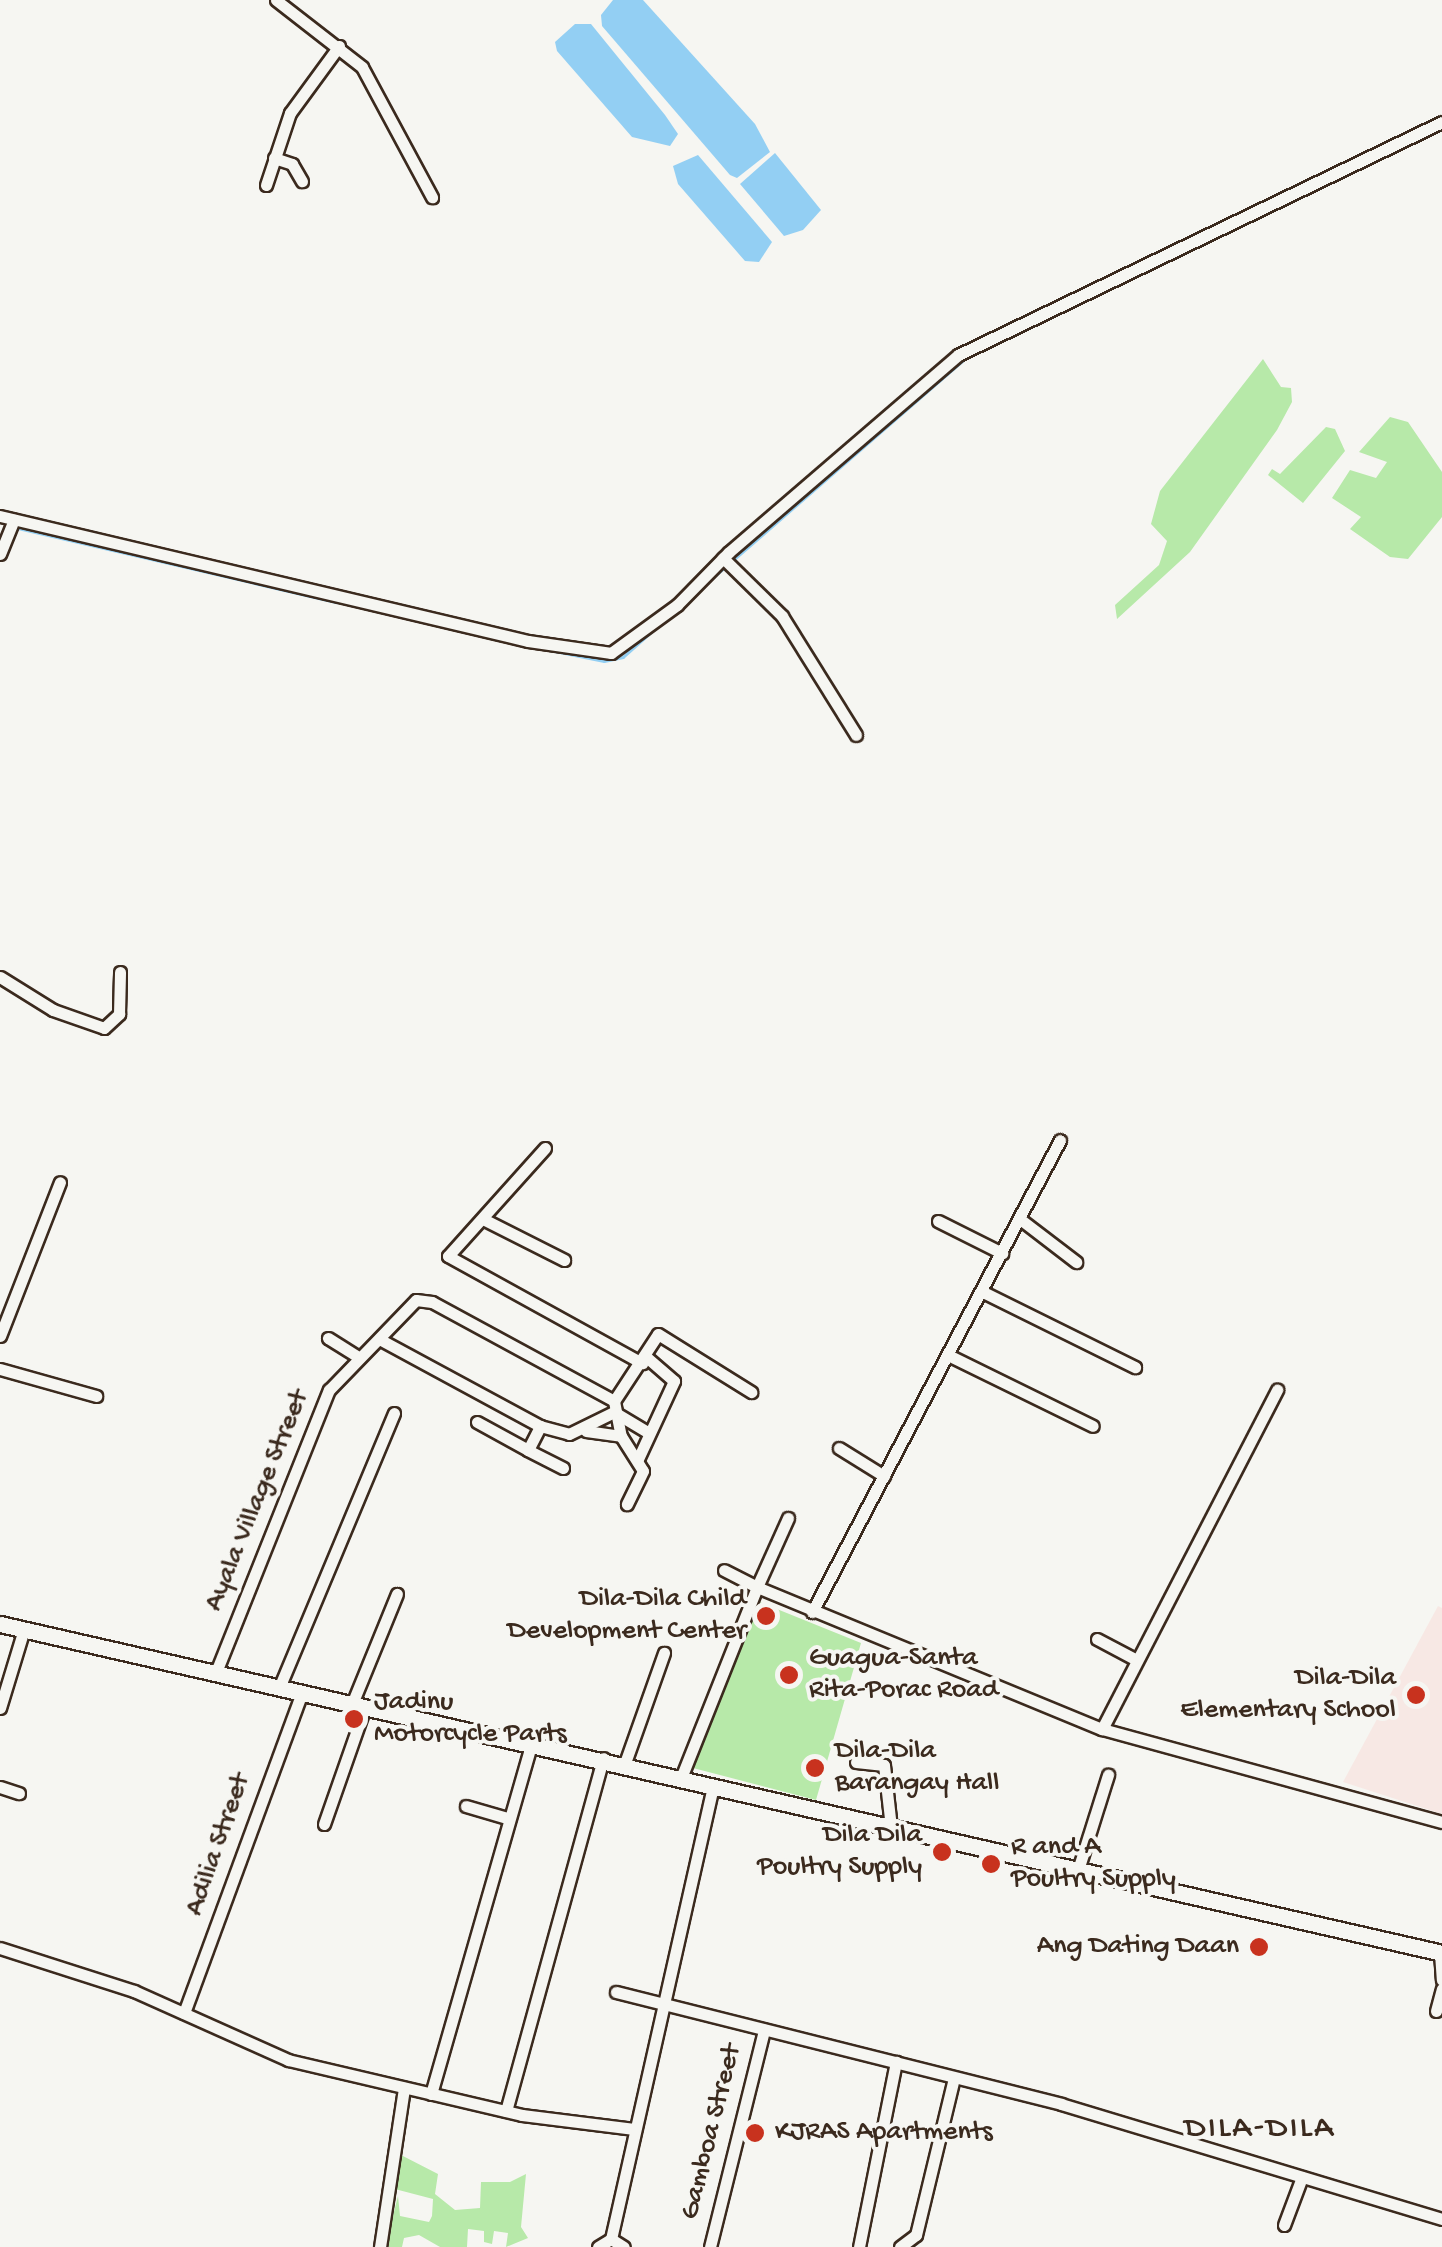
<!DOCTYPE html>
<style>
body{margin:0}
#map{position:relative;width:1442px;height:2247px;overflow:hidden;background:#f6f6f2;font-family:"Gochi Hand",sans-serif}
div>[style]{position:absolute}
.built>*{inset:0;background:#f7e8e4}
.green>*{inset:0;background:#b7e9a9}
.water>*{inset:0;background:#93cff3}
.stream>*{height:2.5px;margin:-1.25px;padding:0 1.25px;transform-origin:1.25px;border-radius:1.25px;background:#93cff3}
.roads{filter:drop-shadow(2px 0 #3b2a1e) drop-shadow(-2px 0 #3b2a1e) drop-shadow(0 2px #3b2a1e) drop-shadow(0 -2px #3b2a1e)}
.street>*{height:11px;margin:-5.5px;padding:0 5.5px;transform-origin:5.5px;border-radius:5.5px;background:#f6f6f2}
.secondary>*{height:15px;margin:-7.5px;padding:0 7.5px;transform-origin:7.5px;border-radius:7.5px;background:#f6f6f2}
.dots>*{width:28px;height:28px;translate:-50% -50%;box-sizing:border-box;border:5px solid #f6f6f2;border-radius:50%}
span{translate:-50% -50%;white-space:nowrap;text-align:center;line-height:1.15;-webkit-text-stroke:8px #f6f6f2;paint-order:stroke}
.street-label{font-size:28px;color:#3b2a1e}
.poi-label{font-size:28px;color:#3b2a1e}
.right{translate:-100% -50%;text-align:right}
.left{translate:0 -50%;text-align:left}
.quarter-label{font-size:32px;color:#3b2a1e;letter-spacing:2.5px}
</style>
<div id="map">
<div class="built">
<div style="clip-path:polygon(1438px 1606px,1442px 1608px,1442px 1814px,1343px 1782px)"></div>
</div>
<div class="green">
<div style="clip-path:polygon(1263px 359px,1281px 387px,1291px 388px,1292px 402px,1277px 430px,1190px 552px,1117px 619px,1115px 605px,1159px 565px,1167px 541px,1151px 524px,1160px 491px)"></div>
<div style="clip-path:polygon(1390px 417px,1408px 422px,1442px 472px,1442px 517px,1408px 559px,1390px 557px,1350px 529px,1361px 517px,1332px 498px,1350px 470px,1376px 478px,1387px 462px,1359px 452px)"></div>
<div style="clip-path:polygon(1326px 427px,1335px 429px,1345px 451px,1303px 503px,1268px 475px,1272px 469px,1280px 474px)"></div>
<div style="clip-path:polygon(757px 1601px,861px 1643px,816px 1800px,693px 1768px)"></div>
<div style="clip-path:polygon(399px 2154px,438px 2174px,435px 2194px,455px 2210px,480px 2208px,481px 2182px,510px 2182px,526px 2174px,521px 2227px,528px 2238px,506px 2247px,508px 2233px,494px 2231px,492px 2244px,484px 2242px,484px 2231px,468px 2229px,467px 2247px,440px 2247px,419px 2235px,404px 2238px,402px 2247px,385px 2247px,398px 2196px,400px 2216px,429px 2222px,432px 2216px,433px 2199px,391px 2188px)"></div>
</div>
<div class="water">
<div style="clip-path:polygon(613px 0,643px 0,755px 124px,770px 152px,737px 178px,730px 175px,602px 26px,601px 15px)"></div>
<div style="clip-path:polygon(575px 24px,591px 24px,665px 115px,678px 134px,670px 146px,632px 137px,557px 51px,555px 42px)"></div>
<div style="clip-path:polygon(775px 153px,821px 210px,803px 230px,784px 236px,740px 184px)"></div>
<div style="clip-path:polygon(698px 155px,772px 242px,759px 262px,745px 261px,678px 184px,673px 166px)"></div>
</div>
<div class="stream">
<div style="left:18px;top:528px;width:327px;rotate:13.1deg"></div>
<div style="left:732px;top:561px;width:313px;rotate:-41deg"></div>
<div style="left:702px;top:587px;width:32px;rotate:-41deg"></div>
<div style="left:545px;top:649px;width:60px;rotate:11.5deg"></div>
<div style="left:604px;top:661px;width:19px;rotate:-12deg"></div>
<div style="left:623px;top:657px;width:48px;rotate:-41.6deg"></div>
</div>
<div class="roads">
<div class="street">
<div style="left:276px;top:0;width:109px;rotate:37.9deg"></div>
<div style="left:362px;top:67px;width:148px;rotate:61.7deg"></div>
<div style="left:274px;top:158px;width:19px;rotate:18deg"></div>
<div style="left:292px;top:164px;width:20px;rotate:60deg"></div>
<div style="left:266px;top:185px;width:76px;rotate:-71.6deg"></div>
<div style="left:290px;top:113px;width:83px;rotate:-53.8deg"></div>
<div style="left:0;top:516px;width:543px;rotate:13.32deg"></div>
<div style="left:528px;top:641px;width:84px;rotate:8.2deg"></div>
<div style="left:611px;top:653px;width:82px;rotate:-36deg"></div>
<div style="left:677px;top:605px;width:74px;rotate:-45.5deg"></div>
<div style="left:729px;top:552px;width:302px;rotate:-40.7deg"></div>
<div style="left:958px;top:355px;width:537px;rotate:-25.71deg"></div>
<div style="left:0;top:554px;width:37px;rotate:-68deg"></div>
<div style="left:723px;top:558px;width:83px;rotate:44.5deg"></div>
<div style="left:782px;top:616px;width:140px;rotate:58.1deg"></div>
<div style="left:0;top:977px;width:62px;rotate:31.9deg"></div>
<div style="left:53px;top:1010px;width:54px;rotate:19.4deg"></div>
<div style="left:104px;top:1028px;width:21px;rotate:-43deg"></div>
<div style="left:119px;top:1014px;width:42px;rotate:-88.6deg"></div>
<div style="left:545px;top:1148px;width:145px;rotate:131.9deg"></div>
<div style="left:448px;top:1256px;width:222px;rotate:28.9deg"></div>
<div style="left:483px;top:1219px;width:91px;rotate:26.8deg"></div>
<div style="left:1020px;top:1219px;width:71px;rotate:37.5deg"></div>
<div style="left:938px;top:1221px;width:72px;rotate:26.6deg"></div>
<div style="left:981px;top:1291px;width:172px;rotate:26.3deg"></div>
<div style="left:0;top:1336px;width:165px;rotate:-68.7deg"></div>
<div style="left:328px;top:1338px;width:36px;rotate:32deg"></div>
<div style="left:381px;top:1340px;width:181px;rotate:28.4deg"></div>
<div style="left:948px;top:1355px;width:161px;rotate:26.1deg"></div>
<div style="left:0;top:1369px;width:100px;rotate:15.7deg"></div>
<div style="left:614px;top:1401px;width:80px;rotate:-56.7deg"></div>
<div style="left:658px;top:1334px;width:110px;rotate:31.9deg"></div>
<div style="left:477px;top:1422px;width:58px;rotate:28.8deg"></div>
<div style="left:586px;top:1431px;width:35px;rotate:8deg"></div>
<div style="left:839px;top:1448px;width:53px;rotate:31.9deg"></div>
<div style="left:638px;top:1459px;width:86px;rotate:-65.2deg"></div>
<div style="left:674px;top:1381px;width:38px;rotate:-139deg"></div>
<div style="left:563px;top:1468px;width:39px;rotate:-153deg"></div>
<div style="left:528px;top:1450px;width:27px;rotate:-63deg"></div>
<div style="left:540px;top:1426px;width:30px;rotate:15deg"></div>
<div style="left:569px;top:1434px;width:50px;rotate:-26.1deg"></div>
<div style="left:614px;top:1412px;width:37px;rotate:31deg"></div>
<div style="left:788px;top:1518px;width:76px;rotate:114.2deg"></div>
<div style="left:757px;top:1587px;width:373px;rotate:22.4deg"></div>
<div style="left:1102px;top:1729px;width:352px;rotate:15.3deg"></div>
<div style="left:812px;top:1612px;width:533px;rotate:-62.28deg"></div>
<div style="left:1097px;top:1639px;width:43px;rotate:27.8deg"></div>
<div style="left:216px;top:1672px;width:304px;rotate:-68.2deg"></div>
<div style="left:329px;top:1390px;width:125px;rotate:-46deg"></div>
<div style="left:416px;top:1300px;width:16px;rotate:7deg"></div>
<div style="left:432px;top:1302px;width:207px;rotate:28.5deg"></div>
<div style="left:614px;top:1401px;width:36px;rotate:79deg"></div>
<div style="left:621px;top:1436px;width:41px;rotate:57.8deg"></div>
<div style="left:643px;top:1471px;width:37px;rotate:116deg"></div>
<div style="left:279px;top:1688px;width:298px;rotate:-67.3deg"></div>
<div style="left:352px;top:1704px;width:119px;rotate:-67.8deg"></div>
<div style="left:0;top:1708px;width:83px;rotate:-73.1deg"></div>
<div style="left:1102px;top:1729px;width:382px;rotate:-62.7deg"></div>
<div style="left:856px;top:1762px;width:28px;rotate:6deg"></div>
<div style="left:884px;top:1765px;width:62px;rotate:83.6deg"></div>
<div style="left:625px;top:1763px;width:117px;rotate:-70.5deg"></div>
<div style="left:681px;top:1778px;width:206px;rotate:-68.3deg"></div>
<div style="left:757px;top:1587px;width:37px;rotate:-153deg"></div>
<div style="left:0;top:1787px;width:20px;rotate:18deg"></div>
<div style="left:466px;top:1806px;width:43px;rotate:16.3deg"></div>
<div style="left:324px;top:1824px;width:124px;rotate:-70.7deg"></div>
<div style="left:1078px;top:1870px;width:100px;rotate:-72.5deg"></div>
<div style="left:0;top:1948px;width:141px;rotate:17.8deg"></div>
<div style="left:134px;top:1991px;width:169px;rotate:24.1deg"></div>
<div style="left:288px;top:2060px;width:240px;rotate:13.2deg"></div>
<div style="left:522px;top:2115px;width:113px;rotate:7.1deg"></div>
<div style="left:1440px;top:1953px;width:27px;rotate:86deg"></div>
<div style="left:616px;top:1992px;width:459px;rotate:14.1deg"></div>
<div style="left:1061px;top:2104px;width:398px;rotate:16.8deg"></div>
<div style="left:1436px;top:2011px;width:23px;rotate:-75deg"></div>
<div style="left:184px;top:2013px;width:341px;rotate:-69.8deg"></div>
<div style="left:431px;top:2094px;width:367px;rotate:-74deg"></div>
<div style="left:506px;top:2111px;width:366px;rotate:-74.6deg"></div>
<div style="left:1284px;top:2225px;width:51px;rotate:-69.4deg"></div>
<div style="left:611px;top:2239px;width:463px;rotate:-77.3deg"></div>
<div style="left:380px;top:2247px;width:161px;rotate:-81.4deg"></div>
<div style="left:598px;top:2247px;width:15px;rotate:-32deg"></div>
<div style="left:611px;top:2239px;width:15px;rotate:32deg"></div>
<div style="left:710px;top:2247px;width:224px;rotate:-76deg"></div>
<div style="left:859px;top:2247px;width:189px;rotate:-78.7deg"></div>
<div style="left:900px;top:2247px;width:20px;rotate:-37deg"></div>
<div style="left:916px;top:2235px;width:162px;rotate:-76.4deg"></div>
</div>
<div class="secondary">
<div style="left:0;top:1624px;width:1479px;rotate:12.85deg"></div>
</div>
</div>
<div class="dots">
<div style="left:766px;top:1616px;background:#c8321e"></div>
<div style="left:789px;top:1675px;background:#c8321e"></div>
<div style="left:1416px;top:1695px;background:#c8321e"></div>
<div style="left:354px;top:1719px;background:#c8321e"></div>
<div style="left:815px;top:1768px;background:#c8321e"></div>
<div style="left:942px;top:1852px;background:#c8321e"></div>
<div style="left:991px;top:1864px;background:#c8321e"></div>
<div style="left:1259px;top:1947px;background:#c8321e"></div>
<div style="left:755px;top:2133px;background:#c8321e"></div>
</div>
<div class="street-label">
<span style="left:258px;top:1501px;rotate:-68deg">Ayala Village Street</span>
<span style="left:219px;top:1845px;rotate:-71deg">Adilia Street</span>
<span style="left:712px;top:2132px;rotate:-76deg">Gamboa Street</span>
</div>
<div class="poi-label">
<span class="right" style="left:746px;top:1616px">Dila-Dila Child<br>Development Center</span>
<span class="left" style="left:809px;top:1675px">Guagua-Santa<br>Rita-Porac Road</span>
<span class="right" style="left:1396px;top:1695px">Dila-Dila<br>Elementary School</span>
<span class="left" style="left:374px;top:1719px">Jadinu<br>Motorcycle Parts</span>
<span class="left" style="left:835px;top:1768px">Dila-Dila<br>Barangay Hall</span>
<span class="right" style="left:922px;top:1852px">Dila Dila<br>Poultry Supply</span>
<span class="left" style="left:1011px;top:1864px">R and A<br>Poultry Supply</span>
<span class="right" style="left:1239px;top:1947px">Ang Dating Daan</span>
<span class="left" style="left:775px;top:2133px">KJRAS Apartments</span>
</div>
<div class="quarter-label">
<span style="left:1260px;top:2129px">DILA-DILA</span>
</div>
</div>
